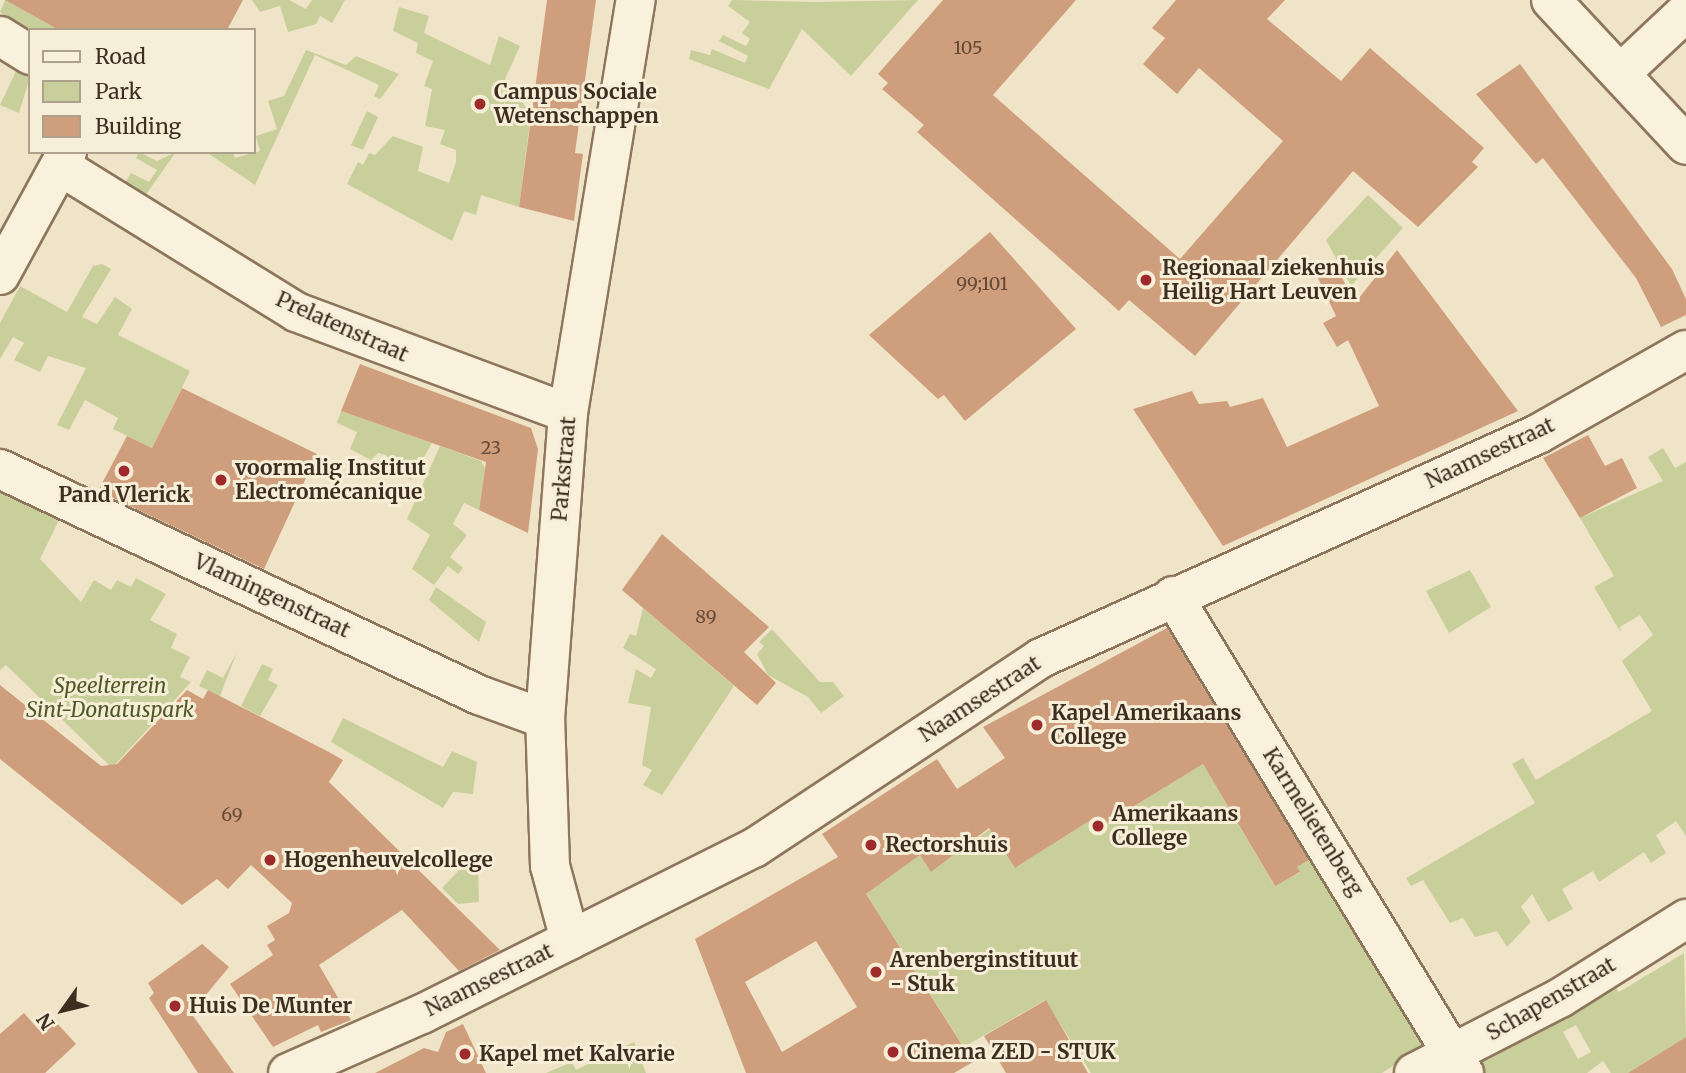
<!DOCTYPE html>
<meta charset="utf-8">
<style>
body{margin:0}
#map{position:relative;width:1686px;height:1073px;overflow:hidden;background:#f0e4c8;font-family:Merriweather,serif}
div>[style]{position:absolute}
.green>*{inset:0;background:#c9cf9b}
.building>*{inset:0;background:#cf9f7d}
.roads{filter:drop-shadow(2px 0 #8d765c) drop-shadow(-2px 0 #8d765c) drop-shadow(0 2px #8d765c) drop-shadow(0 -2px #8d765c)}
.minor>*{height:38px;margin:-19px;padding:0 19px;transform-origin:19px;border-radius:19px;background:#faf1dc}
.dots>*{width:19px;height:19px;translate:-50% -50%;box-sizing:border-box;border:4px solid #f7eed8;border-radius:50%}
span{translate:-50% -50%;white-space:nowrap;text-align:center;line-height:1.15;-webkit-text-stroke:6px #f7eed8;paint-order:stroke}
.number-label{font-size:18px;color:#624a37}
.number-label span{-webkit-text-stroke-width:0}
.poi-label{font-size:21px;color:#3d2e20;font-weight:700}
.left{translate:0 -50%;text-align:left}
.street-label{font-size:21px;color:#3d2e20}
.park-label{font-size:21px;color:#4d5a26;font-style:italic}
.legend{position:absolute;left:28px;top:28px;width:228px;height:126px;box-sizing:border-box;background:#f7eed8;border:2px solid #ada18e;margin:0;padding:9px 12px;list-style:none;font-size:21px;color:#3d2e20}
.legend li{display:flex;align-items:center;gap:14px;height:35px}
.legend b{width:35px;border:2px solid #ada18e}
.north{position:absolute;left:28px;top:975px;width:70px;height:70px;-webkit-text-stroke:5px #f7eed8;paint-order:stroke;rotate:236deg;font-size:19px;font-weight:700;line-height:28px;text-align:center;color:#3d2e20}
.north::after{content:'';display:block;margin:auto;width:24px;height:32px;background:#3d2e20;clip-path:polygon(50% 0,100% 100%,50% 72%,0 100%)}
</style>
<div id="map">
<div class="green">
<div style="clip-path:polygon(5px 0,59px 30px,30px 32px,0 12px)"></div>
<div style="clip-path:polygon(252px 0,289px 0,306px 9px,312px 0,345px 0,332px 23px,320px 16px,316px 24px,288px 32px,280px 6px,260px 12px)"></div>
<div style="clip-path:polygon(732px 0,816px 2px,918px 0,851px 76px,802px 29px,769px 89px,689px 59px,691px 50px,710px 55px,712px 49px,745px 63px,748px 56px,719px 41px,723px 35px,746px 46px,750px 39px,742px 33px,750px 22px,728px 6px)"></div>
<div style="clip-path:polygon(399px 7px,429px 16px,424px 33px,490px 65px,499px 36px,520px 46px,505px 79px,531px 114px,519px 207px,481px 195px,476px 215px,464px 211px,452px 241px,347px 184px,358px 162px,363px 165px,369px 153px,375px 155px,393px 136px,423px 147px,418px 171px,449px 183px,456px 162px,456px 150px,440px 144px,445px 130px,425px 126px,432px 89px,424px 86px,433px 61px,416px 53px,418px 43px,393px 31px)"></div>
<div style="clip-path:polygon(306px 50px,346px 65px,356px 56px,399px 74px,380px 99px,374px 96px,379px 85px,315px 55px,255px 185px,206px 152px,233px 152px,235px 158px,260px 151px,256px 136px,277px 129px,268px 101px,284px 96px)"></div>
<div style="clip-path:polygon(17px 69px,30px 77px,19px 113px,0 105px)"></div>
<div style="clip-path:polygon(367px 111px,378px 117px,363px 150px,351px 145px)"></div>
<div style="clip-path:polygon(139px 152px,157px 161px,176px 152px,142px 200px,122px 188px,131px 173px,149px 182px,157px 170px,136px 158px)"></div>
<div style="clip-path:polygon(1368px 195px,1403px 228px,1351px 286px,1326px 240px)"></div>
<div style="clip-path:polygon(102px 264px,111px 269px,82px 317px,97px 324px,115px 297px,132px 309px,118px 335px,190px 371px,152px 448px,113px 429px,118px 418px,85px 400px,69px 430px,57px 425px,86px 368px,48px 356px,40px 372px,14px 360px,24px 343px,13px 337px,0 359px,0 323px,20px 286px,67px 312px,93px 266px)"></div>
<div style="clip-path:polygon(341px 411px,432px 443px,411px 480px,393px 471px,386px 455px,378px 453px,371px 460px,350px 449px,357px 432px,337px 423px)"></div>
<div style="clip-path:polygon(440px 446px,481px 461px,485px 468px,479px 510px,464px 503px,453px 524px,467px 535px,450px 557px,463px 568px,458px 574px,448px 566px,434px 585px,412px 569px,430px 535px,407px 519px)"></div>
<div style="clip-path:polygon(1663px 448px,1675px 468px,1686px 462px,1686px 836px,1676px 821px,1656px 835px,1666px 853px,1651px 863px,1644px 852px,1599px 882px,1593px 871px,1562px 889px,1573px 909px,1548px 922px,1532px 894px,1521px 907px,1531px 922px,1507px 947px,1497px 931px,1475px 937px,1463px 918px,1450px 923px,1423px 880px,1411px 886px,1406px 878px,1535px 803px,1512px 764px,1523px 758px,1536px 780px,1652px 711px,1622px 661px,1653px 635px,1640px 615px,1620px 627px,1621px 632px,1618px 628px,1594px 587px,1614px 576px,1580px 518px,1663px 481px,1648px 457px)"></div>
<div style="clip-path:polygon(0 492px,59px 520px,40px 559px,81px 602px,94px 580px,111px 590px,117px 580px,131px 587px,136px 578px,166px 594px,150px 620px,177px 634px,171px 648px,190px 657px,180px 677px,191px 682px,112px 768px,6px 665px,0 670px)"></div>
<div style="clip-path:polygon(1470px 570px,1491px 607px,1449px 633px,1426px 591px)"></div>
<div style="clip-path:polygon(436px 587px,486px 622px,479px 642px,429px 600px)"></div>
<div style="clip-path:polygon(643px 608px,734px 686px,662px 795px,643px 785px,652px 770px,642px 765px,651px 707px,628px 703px,636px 669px,651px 678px,656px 669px,623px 648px,630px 634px,636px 636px)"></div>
<div style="clip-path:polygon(772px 629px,820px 682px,833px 682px,844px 696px,821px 713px,808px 697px,768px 675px,757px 654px,764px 646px,759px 642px)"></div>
<div style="clip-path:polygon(237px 652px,220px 696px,199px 686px,207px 670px,223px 678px)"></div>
<div style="clip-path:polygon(262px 664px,273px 669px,268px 680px,278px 685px,260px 716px,241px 706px)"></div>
<div style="clip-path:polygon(343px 718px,443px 767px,452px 751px,477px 762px,473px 794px,453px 792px,443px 808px,331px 742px)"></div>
<div style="clip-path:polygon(1203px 764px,1274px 885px,1300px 873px,1297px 867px,1315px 856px,1430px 1042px,1382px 1073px,1091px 1073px,1045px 1000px,964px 1047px,866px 894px,920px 855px,931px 871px,990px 829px,1015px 868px,1094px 818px,1100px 827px)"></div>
<div style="clip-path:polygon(478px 866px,479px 902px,458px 904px,442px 888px,461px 868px)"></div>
<div style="clip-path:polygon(evenodd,1684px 953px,1686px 1037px,1628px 1073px,1611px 1073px,1603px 1061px,1587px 1073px,1482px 1073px,1477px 1063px,1612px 982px,1619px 992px,1684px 953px,1576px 1025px,1591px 1052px,1578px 1059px,1563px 1032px,1576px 1025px)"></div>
<div style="clip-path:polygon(634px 1042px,646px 1073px,546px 1073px,572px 1062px,576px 1070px)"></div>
</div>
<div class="building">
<div style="clip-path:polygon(5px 0,243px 0,227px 30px,59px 30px)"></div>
<div style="clip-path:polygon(547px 0,596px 0,575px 153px,583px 154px,574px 221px,519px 207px)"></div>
<div style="clip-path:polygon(943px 0,1076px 0,993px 95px,1180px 259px,1283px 141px,1199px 68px,1177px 94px,1143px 64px,1165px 38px,1152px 28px,1176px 0,1285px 0,1267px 19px,1341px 81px,1370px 48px,1484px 148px,1472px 162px,1478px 167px,1418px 227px,1353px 171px,1195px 356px,1129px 300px,1119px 311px,917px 132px,924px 125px,882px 89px,888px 83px,878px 74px)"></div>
<div style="clip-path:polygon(1520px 64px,1672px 269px,1686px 299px,1686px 315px,1661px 327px,1636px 278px,1543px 158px,1536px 164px,1476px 94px)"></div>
<div style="clip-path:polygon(990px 232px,1076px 329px,965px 421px,944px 395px,938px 399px,869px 335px)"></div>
<div style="clip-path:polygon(1397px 250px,1518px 411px,1223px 546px,1133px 409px,1192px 391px,1199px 404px,1227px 401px,1230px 407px,1263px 398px,1287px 447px,1379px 406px,1348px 340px,1337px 347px,1323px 323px,1336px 316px,1315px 272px,1334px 262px,1355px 303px)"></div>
<div style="clip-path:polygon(360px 364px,531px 428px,538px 449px,528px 533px,479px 510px,486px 462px,341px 411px)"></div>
<div style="clip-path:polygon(182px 388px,317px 454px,264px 569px,98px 491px,127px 436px,152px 448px)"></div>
<div style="clip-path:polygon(1588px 435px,1605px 466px,1622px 458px,1637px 488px,1580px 518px,1543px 458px)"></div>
<div style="clip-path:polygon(662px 534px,769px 627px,744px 652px,776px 683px,757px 705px,622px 590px)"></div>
<div style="clip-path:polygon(evenodd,1167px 628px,1309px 860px,1297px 867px,1300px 872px,1275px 886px,1203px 764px,1100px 827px,1094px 818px,1015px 868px,989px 828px,931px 872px,920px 855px,866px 894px,973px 1062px,954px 1073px,746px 1073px,695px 939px,838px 857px,822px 834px,937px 759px,957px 789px,1005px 758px,983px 727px,1167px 628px,816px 941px,857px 1007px,782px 1052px,745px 982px,816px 941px)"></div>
<div style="clip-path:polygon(0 685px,101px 766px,117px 764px,187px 690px,203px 699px,208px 690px,327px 751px,343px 760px,329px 782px,500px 950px,459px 971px,402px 910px,319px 965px,351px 1020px,321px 1032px,318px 1025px,273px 1047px,230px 984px,273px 955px,267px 945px,275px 940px,267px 926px,289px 913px,292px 903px,251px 865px,228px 889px,217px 879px,182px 905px,0 759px)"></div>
<div style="clip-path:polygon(202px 944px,229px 967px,191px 1013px,234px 1073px,198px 1073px,149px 998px,154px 993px,148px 983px)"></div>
<div style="clip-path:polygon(1046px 1000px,1088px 1073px,1006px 1073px,984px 1036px)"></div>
<div style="clip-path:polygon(24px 1013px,39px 1030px,54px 1020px,76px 1044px,45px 1073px,0 1073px,0 1034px)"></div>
<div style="clip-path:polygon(463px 1024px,486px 1073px,375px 1073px,424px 1048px,438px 1052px,446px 1032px)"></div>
<div style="clip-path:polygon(1686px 1037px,1686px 1073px,1628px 1073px)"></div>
</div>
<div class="roads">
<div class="minor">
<div style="left:1551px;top:0;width:198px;rotate:47deg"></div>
<div style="left:0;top:36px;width:36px;rotate:32deg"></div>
<div style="left:1621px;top:73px;width:89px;rotate:-43.2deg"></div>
<div style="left:60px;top:166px;width:278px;rotate:31.7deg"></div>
<div style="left:296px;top:312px;width:290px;rotate:20.4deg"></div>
<div style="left:0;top:275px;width:140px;rotate:-61.4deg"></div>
<div style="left:0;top:469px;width:530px;rotate:25.26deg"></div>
<div style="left:479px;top:695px;width:70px;rotate:20deg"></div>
<div style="left:1173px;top:596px;width:559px;rotate:58.61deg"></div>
<div style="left:570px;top:940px;width:77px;rotate:-105.1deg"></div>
<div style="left:550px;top:866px;width:147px;rotate:-91.9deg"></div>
<div style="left:545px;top:719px;width:307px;rotate:-85.7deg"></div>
<div style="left:568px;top:413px;width:419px;rotate:-80.7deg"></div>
<div style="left:288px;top:1073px;width:146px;rotate:-23.8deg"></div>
<div style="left:422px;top:1014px;width:371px;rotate:-26.6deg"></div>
<div style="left:754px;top:848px;width:344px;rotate:-33.5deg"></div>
<div style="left:1041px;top:658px;width:545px;rotate:-24.26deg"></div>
<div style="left:1538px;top:434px;width:170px;rotate:-29.6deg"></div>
<div style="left:1414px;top:1073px;width:164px;rotate:-27.2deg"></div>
<div style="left:1560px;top:998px;width:149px;rotate:-32.1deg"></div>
</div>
</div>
<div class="dots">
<div style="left:480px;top:104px;background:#9e2a2b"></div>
<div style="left:1146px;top:280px;background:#9e2a2b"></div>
<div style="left:124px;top:471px;background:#9e2a2b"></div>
<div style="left:221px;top:480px;background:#9e2a2b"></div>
<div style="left:1037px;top:725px;background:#9e2a2b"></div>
<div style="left:1098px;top:826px;background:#9e2a2b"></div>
<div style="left:871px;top:845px;background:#9e2a2b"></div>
<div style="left:270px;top:860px;background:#9e2a2b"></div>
<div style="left:876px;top:972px;background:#9e2a2b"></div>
<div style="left:175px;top:1006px;background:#9e2a2b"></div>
<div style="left:893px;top:1052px;background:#9e2a2b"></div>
<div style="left:465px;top:1054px;background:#9e2a2b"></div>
</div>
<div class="number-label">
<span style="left:968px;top:48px">105</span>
<span style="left:982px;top:284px">99;101</span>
<span style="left:491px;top:448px">23</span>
<span style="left:706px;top:617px">89</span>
<span style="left:232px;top:815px">69</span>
</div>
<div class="poi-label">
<span class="left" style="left:494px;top:104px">Campus Sociale<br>Wetenschappen</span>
<span class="left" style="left:1162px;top:280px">Regionaal ziekenhuis<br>Heilig Hart Leuven</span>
<span class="left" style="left:235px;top:480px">voormalig Institut<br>Electromécanique</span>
<span style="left:124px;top:495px">Pand Vlerick</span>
<span class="left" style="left:1051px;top:725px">Kapel Amerikaans<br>College</span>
<span class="left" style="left:1112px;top:826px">Amerikaans<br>College</span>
<span class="left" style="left:885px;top:845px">Rectorshuis</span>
<span class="left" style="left:284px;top:860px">Hogenheuvelcollege</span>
<span class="left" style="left:890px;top:972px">Arenberginstituut<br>- Stuk</span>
<span class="left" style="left:189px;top:1006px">Huis De Munter</span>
<span class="left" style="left:907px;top:1052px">Cinema ZED - STUK</span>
<span class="left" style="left:479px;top:1054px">Kapel met Kalvarie</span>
</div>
<div class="street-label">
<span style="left:342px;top:327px;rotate:24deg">Prelatenstraat</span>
<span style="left:1490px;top:453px;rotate:-25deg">Naamsestraat</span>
<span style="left:564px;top:469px;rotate:-85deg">Parkstraat</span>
<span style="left:272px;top:596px;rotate:25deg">Vlamingenstraat</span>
<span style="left:980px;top:699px;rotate:-33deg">Naamsestraat</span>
<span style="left:1313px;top:822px;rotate:58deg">Karmelietenberg</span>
<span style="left:489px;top:980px;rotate:-26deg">Naamsestraat</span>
<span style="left:1551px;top:999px;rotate:-30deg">Schapenstraat</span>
</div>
<div class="park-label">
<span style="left:110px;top:698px">Speelterrein<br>Sint-Donatuspark</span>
</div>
<ul class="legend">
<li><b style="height:9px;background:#faf1dc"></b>Road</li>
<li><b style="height:19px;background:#c9cf9b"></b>Park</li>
<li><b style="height:19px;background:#cf9f7d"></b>Building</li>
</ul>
<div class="north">N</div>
</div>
